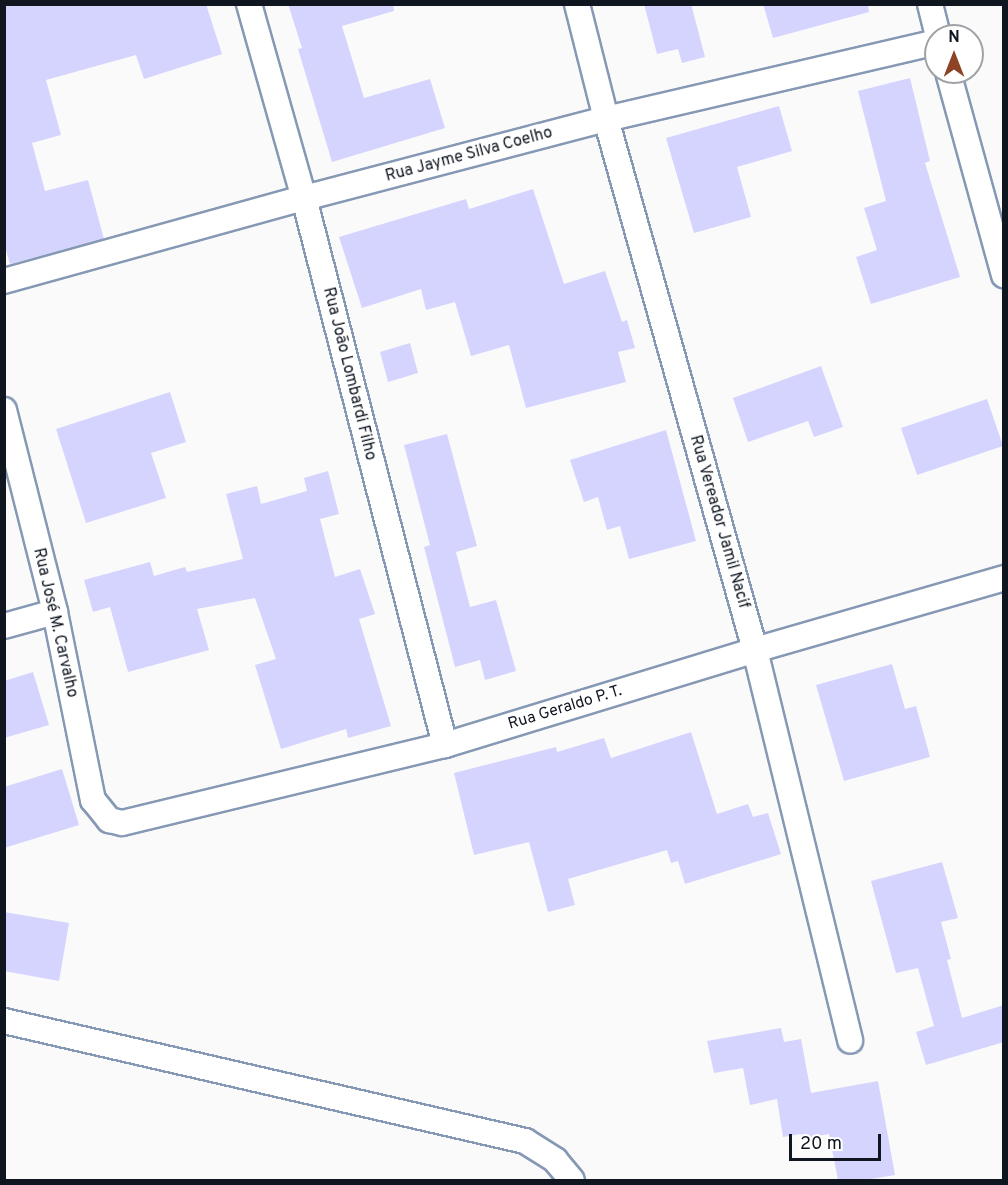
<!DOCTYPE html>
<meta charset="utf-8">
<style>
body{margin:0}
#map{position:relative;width:1008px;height:1185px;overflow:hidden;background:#fafafa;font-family:Overpass,sans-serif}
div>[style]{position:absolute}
.building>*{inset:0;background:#d5d4ff}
.roads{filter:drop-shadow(2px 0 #8598b4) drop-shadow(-2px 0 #8598b4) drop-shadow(0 2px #8598b4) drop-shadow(0 -2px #8598b4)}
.minor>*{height:24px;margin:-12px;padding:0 12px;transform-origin:12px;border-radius:12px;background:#fff}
span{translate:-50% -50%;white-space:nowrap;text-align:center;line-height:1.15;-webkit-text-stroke:6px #fff;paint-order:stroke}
.street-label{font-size:16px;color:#0f1620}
.frame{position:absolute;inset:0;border:6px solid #0f1620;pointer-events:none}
.north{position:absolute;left:924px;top:24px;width:60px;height:60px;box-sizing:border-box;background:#fff;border:2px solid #9fa2a6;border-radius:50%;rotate:0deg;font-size:16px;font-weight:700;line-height:24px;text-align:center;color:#0f1620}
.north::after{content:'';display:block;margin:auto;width:21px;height:27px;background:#8c4424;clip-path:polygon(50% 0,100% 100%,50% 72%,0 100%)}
.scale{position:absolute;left:789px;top:1134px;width:92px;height:27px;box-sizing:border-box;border:3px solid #0f1620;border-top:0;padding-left:8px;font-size:18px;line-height:21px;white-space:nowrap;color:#0f1620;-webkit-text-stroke:4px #fff;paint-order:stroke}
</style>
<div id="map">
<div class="building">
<div style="clip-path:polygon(4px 4px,206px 4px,222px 54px,144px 79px,136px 55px,46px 80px,61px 135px,32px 143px,45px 191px,88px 180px,104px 239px,10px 264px,4px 243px)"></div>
<div style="clip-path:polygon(288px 4px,393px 4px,394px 11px,342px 26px,364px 98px,430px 79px,445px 128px,332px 162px,298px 49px,302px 48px)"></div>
<div style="clip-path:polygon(644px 4px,691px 4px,705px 57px,682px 63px,678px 49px,657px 54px)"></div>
<div style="clip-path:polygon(763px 4px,868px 4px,869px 12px,773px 38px)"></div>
<div style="clip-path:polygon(910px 78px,930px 161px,925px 163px,960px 277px,871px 304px,856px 257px,877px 250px,864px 208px,886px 201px,858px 91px)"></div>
<div style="clip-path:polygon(779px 106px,792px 151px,737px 167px,751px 217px,694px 233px,666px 138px)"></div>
<div style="clip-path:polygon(533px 189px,564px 284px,605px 271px,622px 322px,627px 320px,635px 348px,618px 352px,626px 382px,526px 408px,509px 345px,471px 356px,455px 302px,426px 310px,421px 289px,362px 308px,339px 237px,466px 199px,469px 209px)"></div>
<div style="clip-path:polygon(410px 343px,418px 373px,388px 382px,380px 352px)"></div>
<div style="clip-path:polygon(821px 366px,843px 427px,814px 437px,808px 421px,748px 442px,733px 398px)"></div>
<div style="clip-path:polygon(170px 392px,186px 442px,151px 453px,166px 498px,86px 523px,56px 429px)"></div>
<div style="clip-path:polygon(987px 399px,1003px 446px,917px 475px,901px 428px)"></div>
<div style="clip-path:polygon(666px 430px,696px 541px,629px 559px,620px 526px,607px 530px,598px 497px,584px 502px,570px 460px)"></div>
<div style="clip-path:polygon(447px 434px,477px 546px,456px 552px,470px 607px,496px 600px,516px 671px,485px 680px,480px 660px,455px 667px,424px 547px,430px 545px,404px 445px)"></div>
<div style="clip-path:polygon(328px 471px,339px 514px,320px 519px,335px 577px,360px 569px,375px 614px,359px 619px,391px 726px,348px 738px,346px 729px,281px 749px,255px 665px,276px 659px,255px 598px,197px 609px,209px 650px,128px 672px,110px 607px,93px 612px,84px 580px,150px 562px,154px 576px,185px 567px,187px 572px,243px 559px,226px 494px,257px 486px,261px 504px,307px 491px,304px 478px)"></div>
<div style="clip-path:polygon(892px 664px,905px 709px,916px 706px,930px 757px,844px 781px,816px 685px)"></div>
<div style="clip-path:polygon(33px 672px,49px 725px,4px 738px,4px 681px)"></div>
<div style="clip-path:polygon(691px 732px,717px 814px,748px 804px,753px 817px,768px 813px,781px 854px,685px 884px,678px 861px,671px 863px,667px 850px,568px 879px,575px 905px,548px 912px,529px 842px,474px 855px,454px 773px,556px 747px,557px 752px,604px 738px,611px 758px)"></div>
<div style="clip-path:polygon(62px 769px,79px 825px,4px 848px,4px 787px)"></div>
<div style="clip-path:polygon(942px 862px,958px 918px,941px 922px,951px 959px,947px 960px,962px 1018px,1004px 1005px,1004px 1042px,926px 1065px,916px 1032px,934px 1026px,918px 968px,896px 973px,871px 881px)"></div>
<div style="clip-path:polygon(4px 912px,69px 923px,59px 981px,4px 971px)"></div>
<div style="clip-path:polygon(781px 1028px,784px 1042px,801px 1039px,811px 1093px,878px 1081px,895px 1175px,865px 1180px,838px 1180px,829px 1134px,802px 1139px,801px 1134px,783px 1137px,777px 1099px,750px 1105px,743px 1068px,714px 1073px,707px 1041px)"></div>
</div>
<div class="roads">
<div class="minor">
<div style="left:249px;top:4px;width:202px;rotate:74.2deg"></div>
<div style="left:304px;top:198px;width:565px;rotate:75.55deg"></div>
<div style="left:577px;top:4px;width:119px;rotate:75.8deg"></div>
<div style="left:606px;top:119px;width:552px;rotate:74.33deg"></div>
<div style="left:755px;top:650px;width:402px;rotate:76.3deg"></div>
<div style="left:930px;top:4px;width:33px;rotate:76deg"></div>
<div style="left:948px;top:72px;width:211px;rotate:74.6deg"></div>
<div style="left:4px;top:281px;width:311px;rotate:-15.5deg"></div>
<div style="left:304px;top:198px;width:312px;rotate:-14.7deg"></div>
<div style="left:606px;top:119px;width:339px;rotate:-13.1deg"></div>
<div style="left:4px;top:410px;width:208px;rotate:75.8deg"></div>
<div style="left:55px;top:612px;width:192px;rotate:78.6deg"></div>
<div style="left:93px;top:800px;width:26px;rotate:51deg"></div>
<div style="left:109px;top:820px;width:13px;rotate:13deg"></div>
<div style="left:122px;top:823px;width:332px;rotate:-13.6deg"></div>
<div style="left:445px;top:745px;width:324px;rotate:-17deg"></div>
<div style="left:755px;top:650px;width:259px;rotate:-16.1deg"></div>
<div style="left:4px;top:626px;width:53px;rotate:-15.4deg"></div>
<div style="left:4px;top:1021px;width:535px;rotate:12.97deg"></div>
<div style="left:525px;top:1141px;width:36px;rotate:32deg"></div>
<div style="left:555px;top:1160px;width:26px;rotate:50deg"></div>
</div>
</div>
<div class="street-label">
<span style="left:469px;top:155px;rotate:-15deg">Rua Jayme Silva Coelho</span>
<span style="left:349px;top:374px;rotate:76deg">Rua João Lombardi Filho</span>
<span style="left:719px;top:522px;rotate:74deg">Rua Vereador Jamil Nacif</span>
<span style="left:55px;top:623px;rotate:77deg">Rua José M. Carvalho</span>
<span style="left:565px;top:708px;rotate:-17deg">Rua Geraldo P. T.</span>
</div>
<div class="frame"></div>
<div class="north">N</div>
<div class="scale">20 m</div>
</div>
